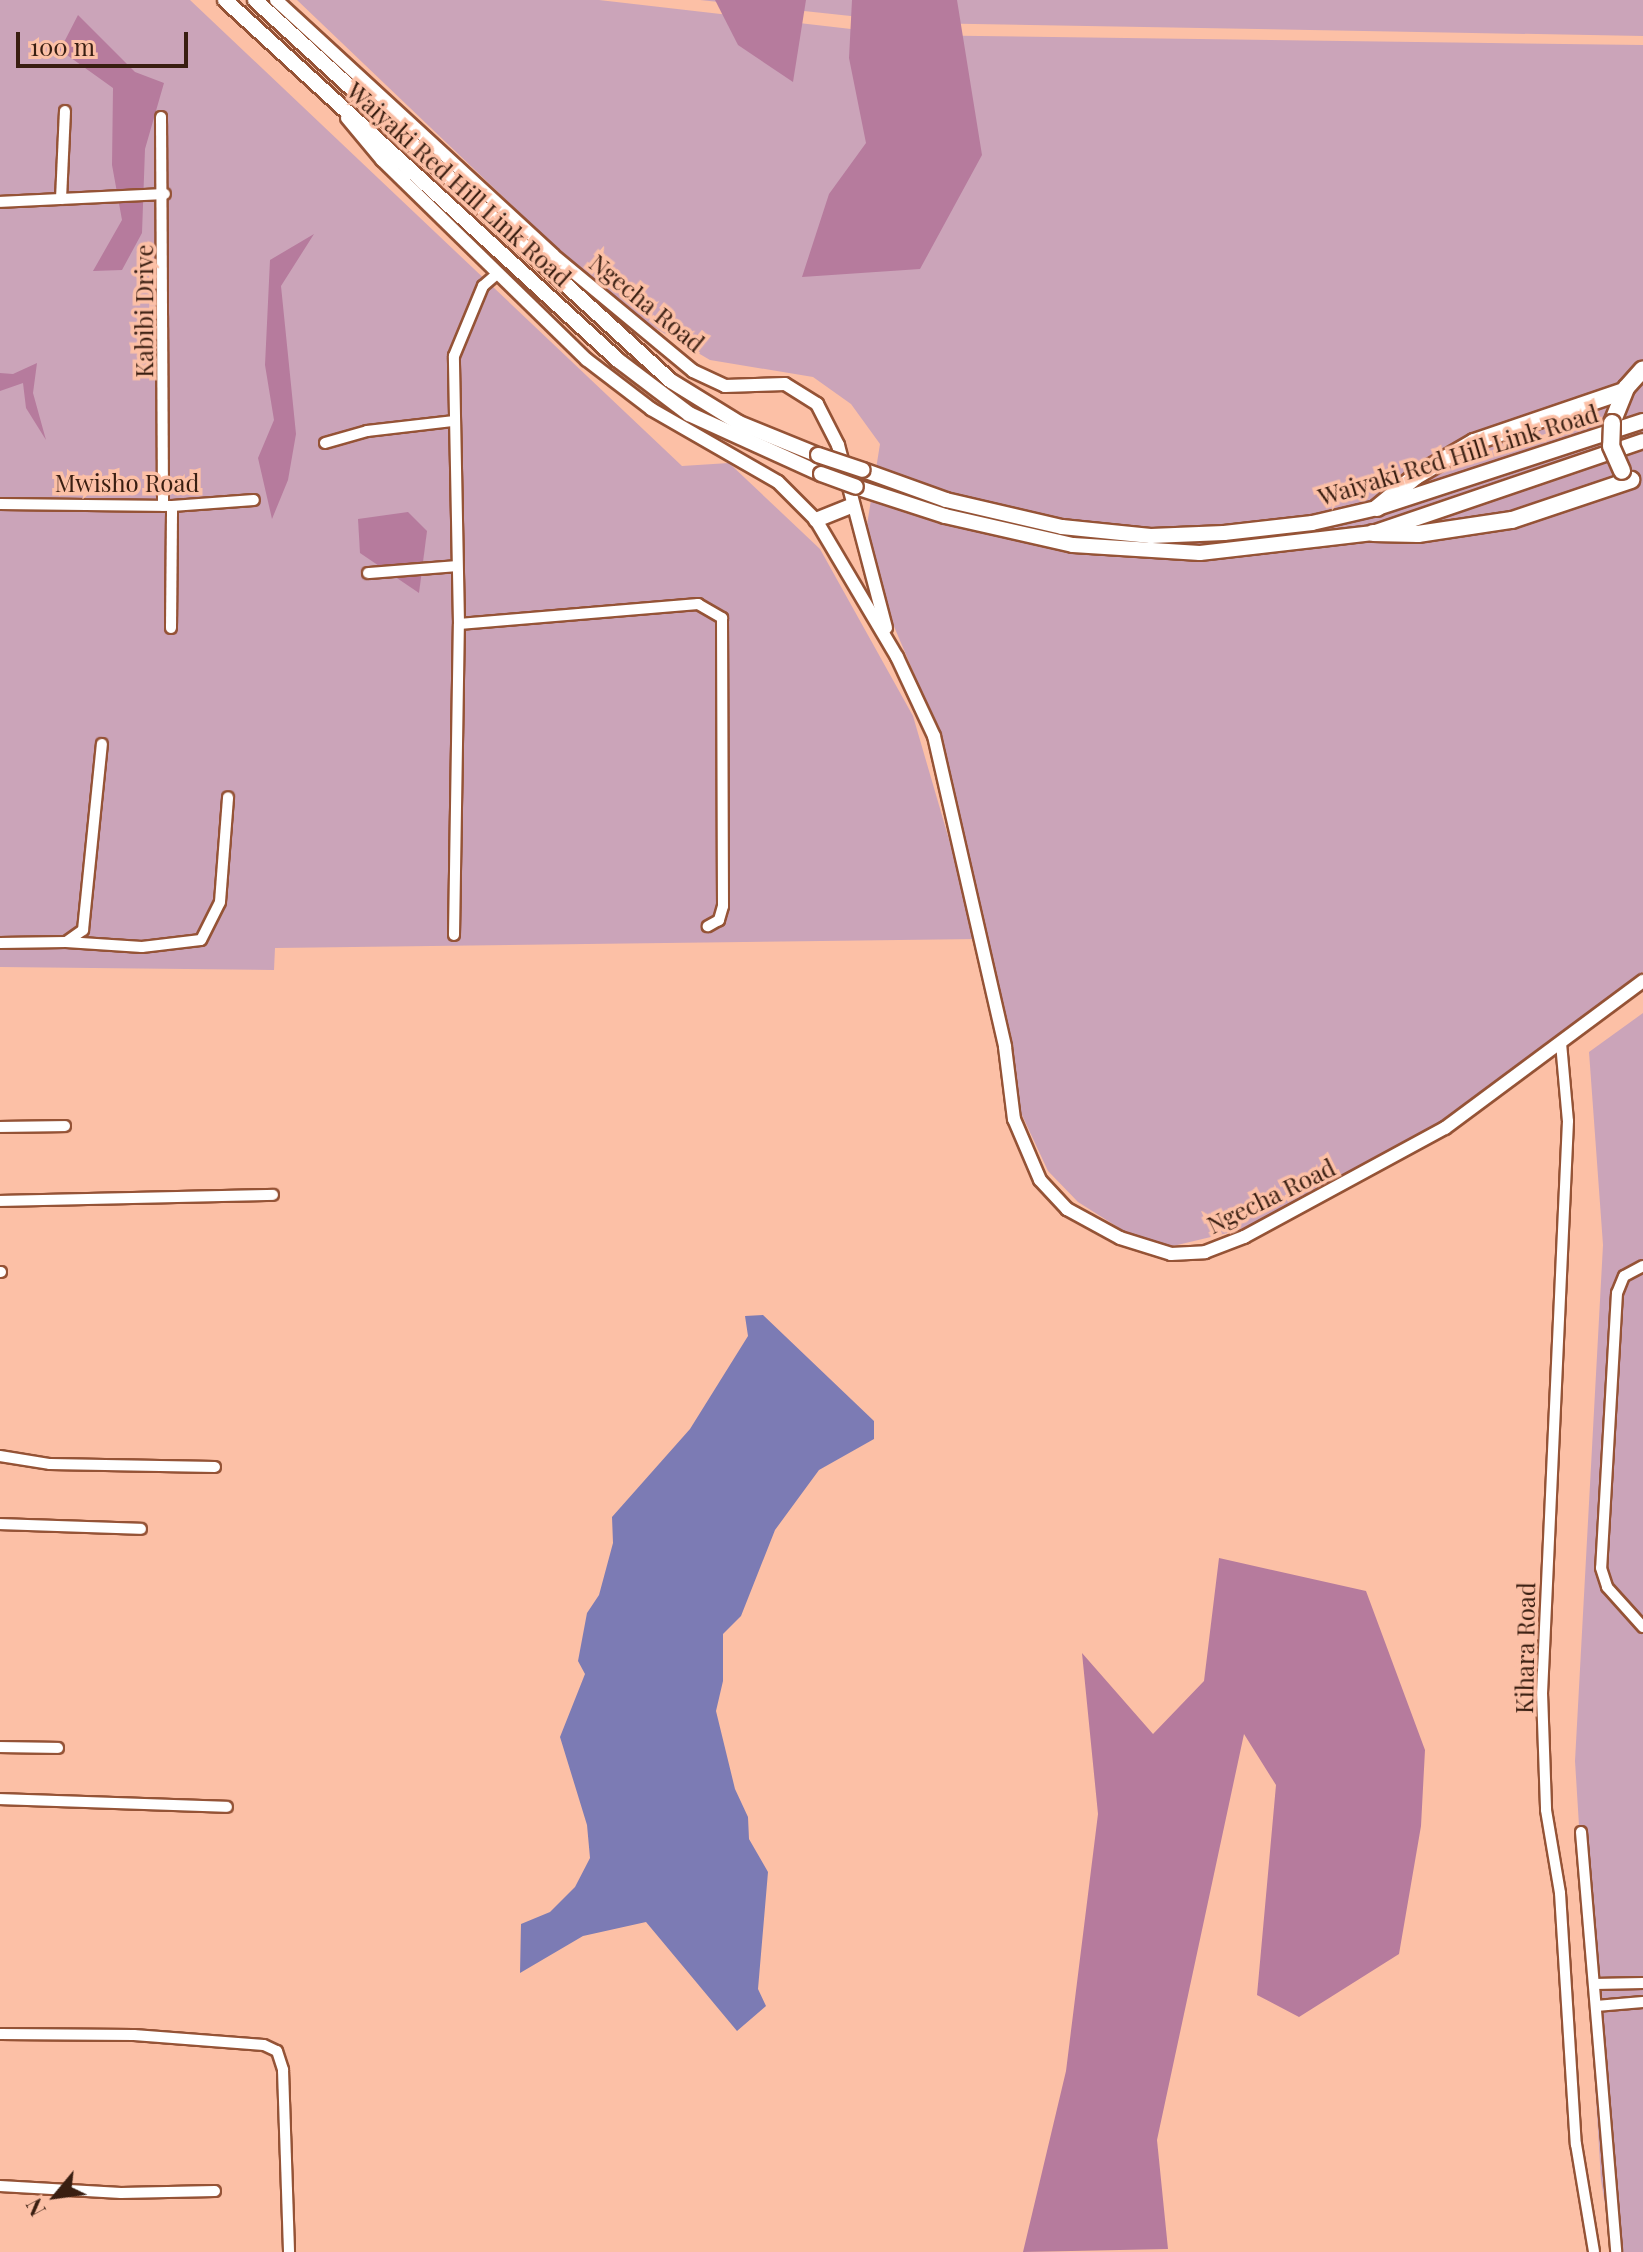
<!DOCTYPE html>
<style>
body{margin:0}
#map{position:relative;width:1643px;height:2252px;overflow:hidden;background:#fcc0a6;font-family:"Playfair Display",serif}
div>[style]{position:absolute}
.green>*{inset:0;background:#cba4b9}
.forest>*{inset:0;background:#b67b9d}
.water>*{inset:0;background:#7c7bb4}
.roads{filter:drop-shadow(2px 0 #955336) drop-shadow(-2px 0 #955336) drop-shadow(0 2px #955336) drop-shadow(0 -2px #955336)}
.minor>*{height:10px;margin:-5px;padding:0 5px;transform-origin:5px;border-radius:5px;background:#fff}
.tertiary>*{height:12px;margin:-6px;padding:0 6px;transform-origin:6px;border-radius:6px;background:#fff}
.secondary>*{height:14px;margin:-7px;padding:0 7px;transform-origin:7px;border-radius:7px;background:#fff}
.primary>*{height:16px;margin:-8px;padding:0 8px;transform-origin:8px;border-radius:8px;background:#fff}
.bridges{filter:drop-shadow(2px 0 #955336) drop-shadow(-2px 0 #955336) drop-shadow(0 2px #955336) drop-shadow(0 -2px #955336)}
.secondary-bridge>*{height:14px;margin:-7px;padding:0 7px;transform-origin:7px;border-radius:7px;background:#fff}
.primary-bridge>*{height:16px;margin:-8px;padding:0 8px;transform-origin:8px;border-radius:8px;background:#fff}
span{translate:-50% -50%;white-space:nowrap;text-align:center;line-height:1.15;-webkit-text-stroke:7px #fcc0a6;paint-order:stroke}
.street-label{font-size:24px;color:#391e11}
.north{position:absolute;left:16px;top:2156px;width:80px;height:80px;-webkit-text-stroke:6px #fcc0a6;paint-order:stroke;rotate:241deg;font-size:22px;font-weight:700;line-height:32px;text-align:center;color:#391e11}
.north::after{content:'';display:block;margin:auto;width:28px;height:36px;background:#391e11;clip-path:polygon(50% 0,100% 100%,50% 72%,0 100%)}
.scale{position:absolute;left:16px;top:32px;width:172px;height:36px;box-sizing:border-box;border:4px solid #391e11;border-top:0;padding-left:10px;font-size:24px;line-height:28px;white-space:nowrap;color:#391e11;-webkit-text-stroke:6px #fcc0a6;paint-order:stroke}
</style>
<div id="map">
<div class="green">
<div style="clip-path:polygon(0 0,190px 0,682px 466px,729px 463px,820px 549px,913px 716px,978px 939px,275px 948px,274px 970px,0 967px)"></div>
<div style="clip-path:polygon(297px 0,599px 0,903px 35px,1643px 45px,1643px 972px,1413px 1146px,1236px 1231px,1173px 1246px,1127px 1233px,1078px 1202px,1048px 1171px,1021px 1113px,941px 737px,884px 603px,866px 531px,880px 444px,851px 404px,813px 377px,710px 360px,645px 322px,585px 275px)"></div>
<div style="clip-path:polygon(700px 0,1643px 0,1643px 36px,916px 23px)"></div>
<div style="clip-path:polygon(1643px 1013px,1643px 2252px,1613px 2252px,1601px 2180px,1575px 1761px,1603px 1245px,1589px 1052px)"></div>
</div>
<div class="forest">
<div style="clip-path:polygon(715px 0,806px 0,793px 82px,738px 45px)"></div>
<div style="clip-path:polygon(852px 0,957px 0,982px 155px,920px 269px,802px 277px,829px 194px,866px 143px,849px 58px)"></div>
<div style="clip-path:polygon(78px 15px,135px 72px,164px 83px,145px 149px,142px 233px,122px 270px,93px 271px,122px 220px,112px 165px,113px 88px,60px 50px)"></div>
<div style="clip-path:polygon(314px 234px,281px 286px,296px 434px,288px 480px,272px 519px,258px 458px,274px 420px,265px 365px,270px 260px)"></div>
<div style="clip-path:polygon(37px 363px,33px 393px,46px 440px,26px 408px,23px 383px,0 391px,0 373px,13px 374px)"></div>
<div style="clip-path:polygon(408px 512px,427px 531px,419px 593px,360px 553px,358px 519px)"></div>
<div style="clip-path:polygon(1219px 1558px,1366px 1591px,1425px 1750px,1421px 1826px,1399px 1954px,1299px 2017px,1257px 1995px,1276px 1785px,1244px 1734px,1157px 2140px,1168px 2249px,1023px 2252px,1066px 2071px,1098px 1814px,1082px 1653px,1153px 1734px,1204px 1681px)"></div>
</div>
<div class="water">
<div style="clip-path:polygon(763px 1315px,874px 1421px,874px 1439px,819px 1470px,775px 1530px,741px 1616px,723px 1634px,723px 1681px,716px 1711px,735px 1789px,748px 1817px,749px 1839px,768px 1872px,758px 1989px,766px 2006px,737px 2031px,646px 1922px,583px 1936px,520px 1973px,521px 1924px,550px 1912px,575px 1887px,590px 1858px,587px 1825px,560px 1737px,585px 1674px,578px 1661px,587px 1613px,599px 1595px,613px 1543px,612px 1517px,690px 1429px,748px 1336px,745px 1316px)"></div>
</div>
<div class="roads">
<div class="minor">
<div style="left:161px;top:117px;width:389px;rotate:89.7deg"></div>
<div style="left:61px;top:199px;width:88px;rotate:-87.4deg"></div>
<div style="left:0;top:202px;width:165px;rotate:-2.8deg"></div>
<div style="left:325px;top:443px;width:44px;rotate:-15.9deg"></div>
<div style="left:367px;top:431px;width:88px;rotate:-6.6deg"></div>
<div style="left:0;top:504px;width:172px;rotate:0.7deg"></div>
<div style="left:172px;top:506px;width:82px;rotate:-4.2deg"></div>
<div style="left:368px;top:573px;width:88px;rotate:-4.5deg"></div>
<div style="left:459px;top:624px;width:240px;rotate:-4.8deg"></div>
<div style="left:698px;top:604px;width:28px;rotate:30deg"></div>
<div style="left:722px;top:618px;width:288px;rotate:89.8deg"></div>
<div style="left:723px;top:906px;width:15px;rotate:106deg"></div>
<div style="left:719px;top:920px;width:13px;rotate:151deg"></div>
<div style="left:171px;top:628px;width:122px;rotate:-89.5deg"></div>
<div style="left:454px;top:935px;width:311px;rotate:-89.1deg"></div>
<div style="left:459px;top:624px;width:268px;rotate:-91.1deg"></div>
<div style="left:454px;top:356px;width:76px;rotate:-67.5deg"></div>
<div style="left:483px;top:286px;width:18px;rotate:-41deg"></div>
<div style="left:66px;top:942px;width:76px;rotate:3.8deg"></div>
<div style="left:142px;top:947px;width:59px;rotate:-6.8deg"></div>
<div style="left:201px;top:940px;width:42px;rotate:-63.4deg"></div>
<div style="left:220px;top:902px;width:105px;rotate:-85.6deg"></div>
<div style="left:0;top:943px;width:66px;rotate:-0.9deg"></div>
<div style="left:66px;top:942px;width:21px;rotate:-35deg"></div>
<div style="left:83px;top:930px;width:187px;rotate:-84.2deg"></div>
<div style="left:1561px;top:1043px;width:78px;rotate:84.9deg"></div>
<div style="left:1568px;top:1121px;width:573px;rotate:92.6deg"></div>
<div style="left:1542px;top:1693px;width:117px;rotate:88deg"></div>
<div style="left:1546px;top:1810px;width:84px;rotate:80.4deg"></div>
<div style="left:1560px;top:1893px;width:252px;rotate:86.4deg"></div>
<div style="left:1576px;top:2144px;width:109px;rotate:80.5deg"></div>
<div style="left:0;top:1127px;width:65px;rotate:-0.9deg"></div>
<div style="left:0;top:1201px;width:273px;rotate:-1.3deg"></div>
<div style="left:1643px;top:1266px;width:21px;rotate:152deg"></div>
<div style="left:1624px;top:1276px;width:18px;rotate:112deg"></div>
<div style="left:1617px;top:1293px;width:275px;rotate:93.3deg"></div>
<div style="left:1601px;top:1568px;width:20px;rotate:72deg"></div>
<div style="left:1607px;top:1587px;width:54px;rotate:48deg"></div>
<div style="left:0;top:1272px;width:1px"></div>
<div style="left:0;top:1456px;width:51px;rotate:9.1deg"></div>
<div style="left:50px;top:1464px;width:165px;rotate:1deg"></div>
<div style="left:0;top:1524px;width:141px;rotate:2deg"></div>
<div style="left:0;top:1747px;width:58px;rotate:1deg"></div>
<div style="left:0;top:1799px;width:227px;rotate:2deg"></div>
<div style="left:1581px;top:1832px;width:421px;rotate:85.2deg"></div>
<div style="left:1594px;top:1984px;width:49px;rotate:-1.2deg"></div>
<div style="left:1596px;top:2006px;width:47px;rotate:-4.9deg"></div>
<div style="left:0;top:2034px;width:134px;rotate:0.4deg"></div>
<div style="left:134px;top:2035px;width:130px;rotate:4.4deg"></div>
<div style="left:264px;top:2045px;width:14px;rotate:25deg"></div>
<div style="left:277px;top:2051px;width:20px;rotate:72deg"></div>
<div style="left:283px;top:2070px;width:182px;rotate:88.1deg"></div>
<div style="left:0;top:2186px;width:121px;rotate:3.3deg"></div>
<div style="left:121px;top:2193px;width:94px;rotate:-1.2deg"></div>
</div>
<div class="tertiary">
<div style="left:276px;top:0;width:377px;rotate:42.6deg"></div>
<div style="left:553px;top:255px;width:182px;rotate:39.6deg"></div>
<div style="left:693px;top:371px;width:35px;rotate:25deg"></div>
<div style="left:725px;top:386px;width:60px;rotate:-1.9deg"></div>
<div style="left:785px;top:384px;width:38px;rotate:32deg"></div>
<div style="left:817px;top:404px;width:46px;rotate:62.9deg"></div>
<div style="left:838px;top:445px;width:189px;rotate:75.3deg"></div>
<div style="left:347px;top:118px;width:55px;rotate:50.2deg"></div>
<div style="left:382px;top:160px;width:286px;rotate:44.3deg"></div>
<div style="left:587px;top:360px;width:81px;rotate:37.4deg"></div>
<div style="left:651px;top:409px;width:146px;rotate:29.9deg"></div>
<div style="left:778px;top:482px;width:54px;rotate:45deg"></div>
<div style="left:816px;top:520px;width:159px;rotate:59.4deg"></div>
<div style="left:897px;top:657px;width:87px;rotate:64.9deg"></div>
<div style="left:934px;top:736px;width:319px;rotate:77.1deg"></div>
<div style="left:1005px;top:1047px;width:73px;rotate:82.9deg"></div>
<div style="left:1014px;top:1119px;width:66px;rotate:66.9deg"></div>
<div style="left:1040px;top:1180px;width:40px;rotate:47deg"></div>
<div style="left:1067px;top:1209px;width:60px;rotate:28.7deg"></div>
<div style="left:1120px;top:1238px;width:53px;rotate:17.4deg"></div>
<div style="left:1171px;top:1254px;width:34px;rotate:-3deg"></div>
<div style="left:1205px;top:1252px;width:42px;rotate:-21deg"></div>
<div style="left:1244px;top:1237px;width:229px;rotate:-28.5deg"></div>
<div style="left:1445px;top:1128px;width:247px;rotate:-36.6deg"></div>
</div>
<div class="secondary">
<div style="left:225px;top:0;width:534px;rotate:42.5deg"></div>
<div style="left:619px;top:361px;width:88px;rotate:37.1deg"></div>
<div style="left:689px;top:414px;width:145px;rotate:24.4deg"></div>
<div style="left:255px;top:0;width:564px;rotate:42.49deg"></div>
<div style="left:671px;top:381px;width:80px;rotate:31.7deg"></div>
<div style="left:739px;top:423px;width:85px;rotate:22.1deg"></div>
<div style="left:863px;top:470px;width:88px;rotate:19.9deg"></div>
<div style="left:946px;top:500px;width:119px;rotate:13.1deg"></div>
<div style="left:1062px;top:527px;width:89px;rotate:5.8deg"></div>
<div style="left:1151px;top:536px;width:73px;rotate:-2.4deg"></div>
<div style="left:1224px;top:533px;width:89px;rotate:-6.5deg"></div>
<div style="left:1312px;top:523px;width:67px;rotate:-13deg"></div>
<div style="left:1377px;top:508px;width:280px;rotate:-18.1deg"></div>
<div style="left:856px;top:487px;width:94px;rotate:18deg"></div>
<div style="left:945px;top:516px;width:131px;rotate:12.8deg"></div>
<div style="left:1073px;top:545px;width:127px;rotate:3.6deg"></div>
<div style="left:1200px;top:553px;width:174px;rotate:-6.6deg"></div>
<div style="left:1373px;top:533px;width:285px;rotate:-18.8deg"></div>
<div style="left:816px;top:520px;width:37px;rotate:-22deg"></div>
</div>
<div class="primary">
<div style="left:1612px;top:423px;width:38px;rotate:-68deg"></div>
<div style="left:1626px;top:388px;width:25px;rotate:-48deg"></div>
<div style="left:1377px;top:508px;width:50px;rotate:-39.4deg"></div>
<div style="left:1416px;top:476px;width:67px;rotate:-30.4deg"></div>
<div style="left:1474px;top:442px;width:158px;rotate:-18.8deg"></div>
<div style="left:1373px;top:533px;width:45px;rotate:1.3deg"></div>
<div style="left:1418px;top:534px;width:95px;rotate:-8.5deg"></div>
<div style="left:1512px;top:520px;width:126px;rotate:-18.6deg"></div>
</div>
</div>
<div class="bridges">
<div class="secondary-bridge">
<div style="left:818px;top:455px;width:47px;rotate:18.4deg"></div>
<div style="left:821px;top:474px;width:37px;rotate:20deg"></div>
</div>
<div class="primary-bridge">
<div style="left:1612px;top:423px;width:23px;rotate:92deg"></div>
<div style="left:1611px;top:446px;width:27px;rotate:66deg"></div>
</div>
</div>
<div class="street-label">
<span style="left:459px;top:184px;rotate:42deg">Waiyaki Red Hill Link Road</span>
<span style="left:647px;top:303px;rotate:39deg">Ngecha Road</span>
<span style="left:144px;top:311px;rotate:-90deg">Kabibi Drive</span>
<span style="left:1458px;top:455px;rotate:-17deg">Waiyaki Red Hill Link Road</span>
<span style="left:127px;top:483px">Mwisho Road</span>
<span style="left:1271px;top:1196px;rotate:-26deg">Ngecha Road</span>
<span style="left:1525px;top:1648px;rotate:-89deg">Kihara Road</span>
</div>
<div class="north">N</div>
<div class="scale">100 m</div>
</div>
